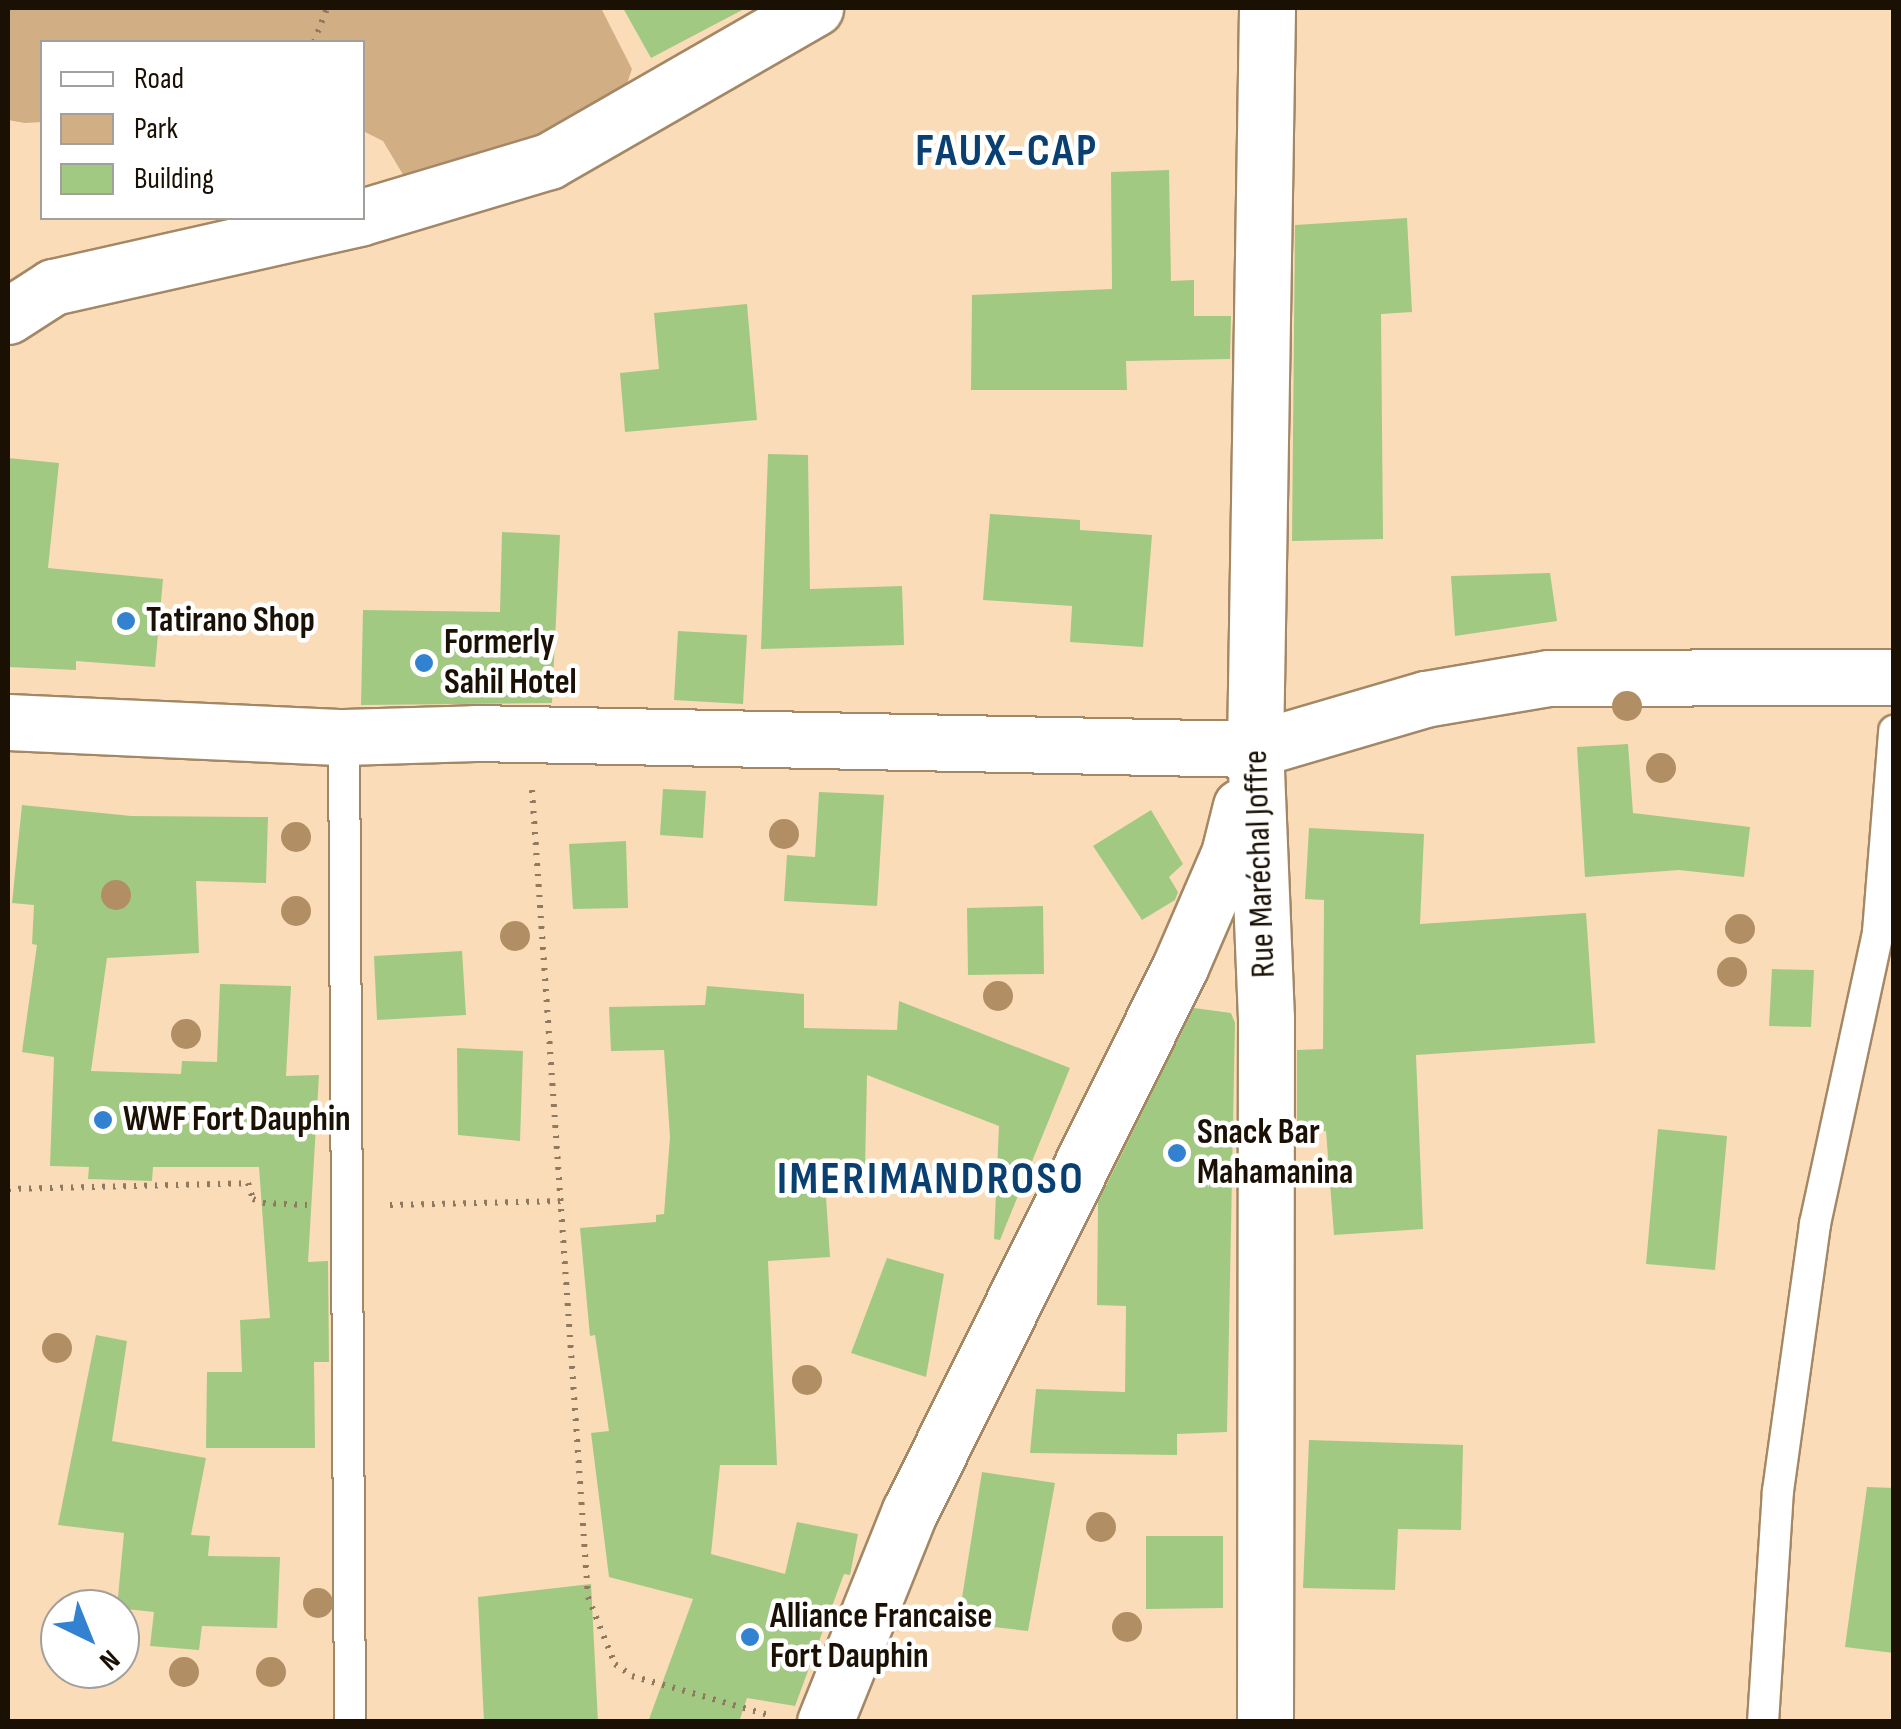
<!DOCTYPE html>
<meta charset="utf-8">
<style>
body{margin:0}
#map{position:relative;width:1901px;height:1729px;overflow:hidden;background:#fbdcb8;font-family:"Sofia Sans Condensed",sans-serif}
div>[style]{position:absolute}
.green>*{inset:0;background:#d2ae84}
.building>*{inset:0;background:#a2c981}
.path>*{height:6px;margin-top:-3px;transform-origin:0;background:repeating-linear-gradient(90deg,#8e7a61 0 2.5px,transparent 0 10.5px)}
.roads{filter:drop-shadow(2px 0 #a48866) drop-shadow(-2px 0 #a48866) drop-shadow(0 2px #a48866) drop-shadow(0 -2px #a48866)}
.lane>*{height:30px;margin:-15px;padding:0 15px;transform-origin:15px;border-radius:15px;background:#fff}
.street>*{height:55px;margin:-27.5px;padding:0 27.5px;transform-origin:27.5px;border-radius:27.5px;background:#fff}
.secondary>*{height:55px;margin:-27.5px;padding:0 27.5px;transform-origin:27.5px;border-radius:27.5px;background:#fff}
.trees>*{width:30px;height:30px;margin:-15px;border-radius:50%;background:#b18e63}
.dots>*{width:28px;height:28px;translate:-50% -50%;box-sizing:border-box;border:5px solid #fff;border-radius:50%}
span{translate:-50% -50%;white-space:nowrap;text-align:center;line-height:1.15;-webkit-text-stroke:9px #fff;paint-order:stroke}
.poi-label{font-size:35px;color:#1a1004;font-weight:700}
.left{translate:0 -50%;text-align:left}
.street-label{font-size:35px;color:#1a1004}
.district-label{font-size:45px;color:#0a4071;font-weight:700;letter-spacing:2.5px}
.frame{position:absolute;inset:0;border:10px solid #1a1004;pointer-events:none}
.legend{position:absolute;left:40px;top:40px;width:325px;height:180px;box-sizing:border-box;background:#fff;border:2px solid #a39f9b;margin:0;padding:12px 18px;list-style:none;font-size:30px;color:#1a1004}
.legend li{display:flex;align-items:center;gap:20px;height:50px}
.legend b{width:50px;border:2px solid #a39f9b}
.north{position:absolute;left:40px;top:1589px;width:100px;height:100px;box-sizing:border-box;background:#fff;border:2px solid #a39f9b;border-radius:50%;rotate:137deg;font-size:28px;font-weight:700;line-height:40px;text-align:center;color:#1a1004}
.north::after{content:'';display:block;margin:auto;width:35px;height:45px;background:#3382d2;clip-path:polygon(50% 0,100% 100%,50% 72%,0 100%)}
</style>
<div id="map">
<div class="green">
<div style="clip-path:polygon(8px 8px,601px 8px,632px 69px,624px 92px,543px 144px,408px 183px,383px 141px,363px 131px,362px 42px,42px 42px,42px 122px,25px 123px,8px 120px)"></div>
</div>
<div class="building">
<div style="clip-path:polygon(623px 8px,746px 8px,651px 58px)"></div>
<div style="clip-path:polygon(1169px 170px,1171px 281px,1194px 280px,1194px 316px,1231px 316px,1230px 359px,1126px 361px,1127px 390px,971px 390px,972px 295px,1112px 289px,1111px 172px)"></div>
<div style="clip-path:polygon(1407px 218px,1412px 312px,1381px 314px,1383px 539px,1292px 541px,1295px 225px)"></div>
<div style="clip-path:polygon(747px 304px,757px 420px,625px 432px,620px 373px,659px 369px,654px 313px)"></div>
<div style="clip-path:polygon(768px 454px,808px 455px,810px 589px,902px 586px,904px 645px,761px 649px)"></div>
<div style="clip-path:polygon(8px 458px,59px 463px,48px 568px,163px 579px,155px 667px,76px 661px,76px 670px,8px 667px)"></div>
<div style="clip-path:polygon(990px 514px,1080px 520px,1080px 530px,1152px 535px,1143px 647px,1070px 642px,1072px 606px,983px 600px)"></div>
<div style="clip-path:polygon(502px 532px,560px 535px,552px 703px,361px 705px,363px 610px,500px 612px)"></div>
<div style="clip-path:polygon(1550px 573px,1557px 621px,1455px 636px,1451px 576px)"></div>
<div style="clip-path:polygon(678px 631px,747px 635px,743px 704px,674px 700px)"></div>
<div style="clip-path:polygon(1628px 744px,1633px 813px,1750px 827px,1744px 877px,1679px 870px,1585px 877px,1577px 747px)"></div>
<div style="clip-path:polygon(663px 789px,706px 791px,703px 838px,660px 835px)"></div>
<div style="clip-path:polygon(819px 792px,884px 795px,877px 906px,784px 901px,787px 855px,815px 857px)"></div>
<div style="clip-path:polygon(22px 805px,131px 816px,268px 817px,266px 883px,196px 881px,199px 953px,107px 958px,91px 1071px,181px 1074px,182px 1061px,217px 1062px,220px 984px,291px 986px,286px 1076px,319px 1075px,308px 1262px,328px 1261px,329px 1362px,314px 1362px,315px 1448px,206px 1448px,207px 1372px,242px 1372px,240px 1320px,270px 1318px,259px 1167px,153px 1167px,152px 1181px,88px 1179px,89px 1167px,50px 1166px,54px 1057px,22px 1052px,37px 945px,32px 944px,34px 905px,12px 903px)"></div>
<div style="clip-path:polygon(1151px 810px,1183px 864px,1169px 877px,1178px 892px,1175px 900px,1142px 920px,1093px 846px)"></div>
<div style="clip-path:polygon(1309px 828px,1424px 834px,1420px 924px,1586px 913px,1595px 1043px,1416px 1055px,1423px 1229px,1334px 1235px,1326px 1131px,1297px 1132px,1297px 1050px,1323px 1049px,1324px 900px,1305px 899px)"></div>
<div style="clip-path:polygon(626px 841px,628px 908px,573px 909px,569px 844px)"></div>
<div style="clip-path:polygon(1043px 906px,1044px 974px,968px 975px,967px 908px)"></div>
<div style="clip-path:polygon(462px 951px,466px 1015px,377px 1020px,374px 956px)"></div>
<div style="clip-path:polygon(1772px 969px,1814px 970px,1811px 1027px,1769px 1026px)"></div>
<div style="clip-path:polygon(707px 986px,804px 994px,804px 1028px,897px 1030px,899px 1001px,1070px 1068px,1000px 1240px,994px 1239px,999px 1126px,867px 1075px,865px 1168px,824px 1167px,830px 1257px,768px 1261px,777px 1465px,720px 1465px,711px 1554px,785px 1574px,797px 1522px,858px 1534px,850px 1575px,844px 1574px,795px 1706px,747px 1698px,739px 1722px,648px 1722px,693px 1599px,609px 1577px,591px 1433px,609px 1431px,595px 1335px,590px 1336px,580px 1228px,656px 1222px,656px 1215px,664px 1214px,670px 1137px,664px 1050px,611px 1051px,609px 1007px,705px 1005px)"></div>
<div style="clip-path:polygon(1194px 1008px,1231px 1013px,1235px 1023px,1227px 1432px,1177px 1434px,1177px 1455px,1030px 1453px,1036px 1389px,1125px 1392px,1126px 1306px,1097px 1305px,1098px 1202px)"></div>
<div style="clip-path:polygon(457px 1048px,523px 1051px,520px 1141px,458px 1135px)"></div>
<div style="clip-path:polygon(1658px 1129px,1727px 1136px,1715px 1270px,1646px 1264px)"></div>
<div style="clip-path:polygon(887px 1258px,944px 1274px,926px 1377px,851px 1353px)"></div>
<div style="clip-path:polygon(96px 1335px,127px 1341px,112px 1441px,206px 1458px,191px 1535px,210px 1536px,208px 1556px,280px 1557px,277px 1628px,202px 1626px,199px 1650px,150px 1646px,154px 1612px,117px 1608px,124px 1533px,58px 1525px)"></div>
<div style="clip-path:polygon(1309px 1440px,1463px 1445px,1461px 1530px,1398px 1529px,1395px 1590px,1303px 1588px)"></div>
<div style="clip-path:polygon(982px 1472px,1055px 1483px,1028px 1631px,958px 1623px)"></div>
<div style="clip-path:polygon(1867px 1487px,1894px 1488px,1894px 1653px,1845px 1647px)"></div>
<div style="clip-path:polygon(1146px 1536px,1223px 1536px,1223px 1608px,1146px 1609px)"></div>
<div style="clip-path:polygon(591px 1584px,598px 1722px,484px 1722px,478px 1597px)"></div>
</div>
<div class="path">
<div style="left:314px;top:42px;width:36px;rotate:-69deg"></div>
<div style="left:532px;top:790px;width:809px;rotate:86.03deg"></div>
<div style="left:588px;top:1597px;width:72px;rotate:68.1deg"></div>
<div style="left:615px;top:1664px;width:21px;rotate:35deg"></div>
<div style="left:632px;top:1676px;width:146px;rotate:15.9deg"></div>
<div style="left:8px;top:1189px;width:240px;rotate:-1.4deg"></div>
<div style="left:248px;top:1183px;width:17px;rotate:73deg"></div>
<div style="left:253px;top:1199px;width:11px;rotate:22deg"></div>
<div style="left:263px;top:1203px;width:44px;rotate:2.6deg"></div>
<div style="left:390px;top:1205px;width:174px;rotate:-1.3deg"></div>
</div>
<div class="roads">
<div class="lane">
<div style="left:344px;top:737px;width:985px;rotate:89.65deg"></div>
<div style="left:1763px;top:1722px;width:231px;rotate:-86.3deg"></div>
<div style="left:1778px;top:1491px;width:270px;rotate:-82.1deg"></div>
<div style="left:1815px;top:1224px;width:299px;rotate:-77.8deg"></div>
<div style="left:1878px;top:932px;width:202px;rotate:-85.4deg"></div>
</div>
<div class="street">
<div style="left:362px;top:217px;width:195px;rotate:-16.7deg"></div>
<div style="left:549px;top:161px;width:307px;rotate:-29.9deg"></div>
<div style="left:8px;top:316px;width:54px;rotate:-32.8deg"></div>
<div style="left:53px;top:287px;width:314px;rotate:-12.7deg"></div>
<div style="left:825px;top:1722px;width:227px;rotate:-68.1deg"></div>
<div style="left:910px;top:1511px;width:607px;rotate:-63.6deg"></div>
<div style="left:1180px;top:967px;width:123px;rotate:-66.6deg"></div>
<div style="left:1229px;top:854px;width:49px;rotate:-76deg"></div>
<div style="left:1265px;top:1722px;width:703px;rotate:-89.92deg"></div>
<div style="left:1266px;top:1019px;width:270px;rotate:-92.3deg"></div>
<div style="left:1255px;top:749px;width:741px;rotate:-89.07deg"></div>
</div>
<div class="secondary">
<div style="left:8px;top:722px;width:336px;rotate:2.6deg"></div>
<div style="left:344px;top:737px;width:131px;rotate:-1.7deg"></div>
<div style="left:475px;top:733px;width:780px;rotate:1.18deg"></div>
<div style="left:1255px;top:749px;width:177px;rotate:-16.4deg"></div>
<div style="left:1425px;top:699px;width:126px;rotate:-9.6deg"></div>
<div style="left:1549px;top:678px;width:345px;rotate:-0.2deg"></div>
</div>
</div>
<div class="trees">
<div style="left:1627px;top:706px"></div>
<div style="left:1661px;top:768px"></div>
<div style="left:784px;top:834px"></div>
<div style="left:296px;top:837px"></div>
<div style="left:116px;top:895px"></div>
<div style="left:296px;top:911px"></div>
<div style="left:1740px;top:929px"></div>
<div style="left:515px;top:936px"></div>
<div style="left:1732px;top:972px"></div>
<div style="left:998px;top:996px"></div>
<div style="left:186px;top:1034px"></div>
<div style="left:57px;top:1348px"></div>
<div style="left:807px;top:1380px"></div>
<div style="left:1101px;top:1527px"></div>
<div style="left:318px;top:1603px"></div>
<div style="left:1127px;top:1627px"></div>
<div style="left:184px;top:1672px"></div>
<div style="left:271px;top:1672px"></div>
</div>
<div class="dots">
<div style="left:126px;top:621px;background:#3382d2"></div>
<div style="left:424px;top:663px;background:#3382d2"></div>
<div style="left:103px;top:1120px;background:#3382d2"></div>
<div style="left:1177px;top:1153px;background:#3382d2"></div>
<div style="left:750px;top:1637px;background:#3382d2"></div>
</div>
<div class="poi-label">
<span class="left" style="left:146px;top:621px">Tatirano Shop</span>
<span class="left" style="left:444px;top:663px">Formerly<br>Sahil Hotel</span>
<span class="left" style="left:123px;top:1120px">WWF Fort Dauphin</span>
<span class="left" style="left:1197px;top:1153px">Snack Bar<br>Mahamanina</span>
<span class="left" style="left:770px;top:1637px">Alliance Francaise<br>Fort Dauphin</span>
</div>
<div class="street-label">
<span style="left:1260px;top:864px;rotate:-92deg">Rue Maréchal Joffre</span>
</div>
<div class="district-label">
<span style="left:1007px;top:152px">FAUX-CAP</span>
<span style="left:931px;top:1180px">IMERIMANDROSO</span>
</div>
<div class="frame"></div>
<ul class="legend">
<li><b style="height:12px;background:#fff"></b>Road</li>
<li><b style="height:28px;background:#d2ae84"></b>Park</li>
<li><b style="height:28px;background:#a2c981"></b>Building</li>
</ul>
<div class="north">N</div>
</div>
